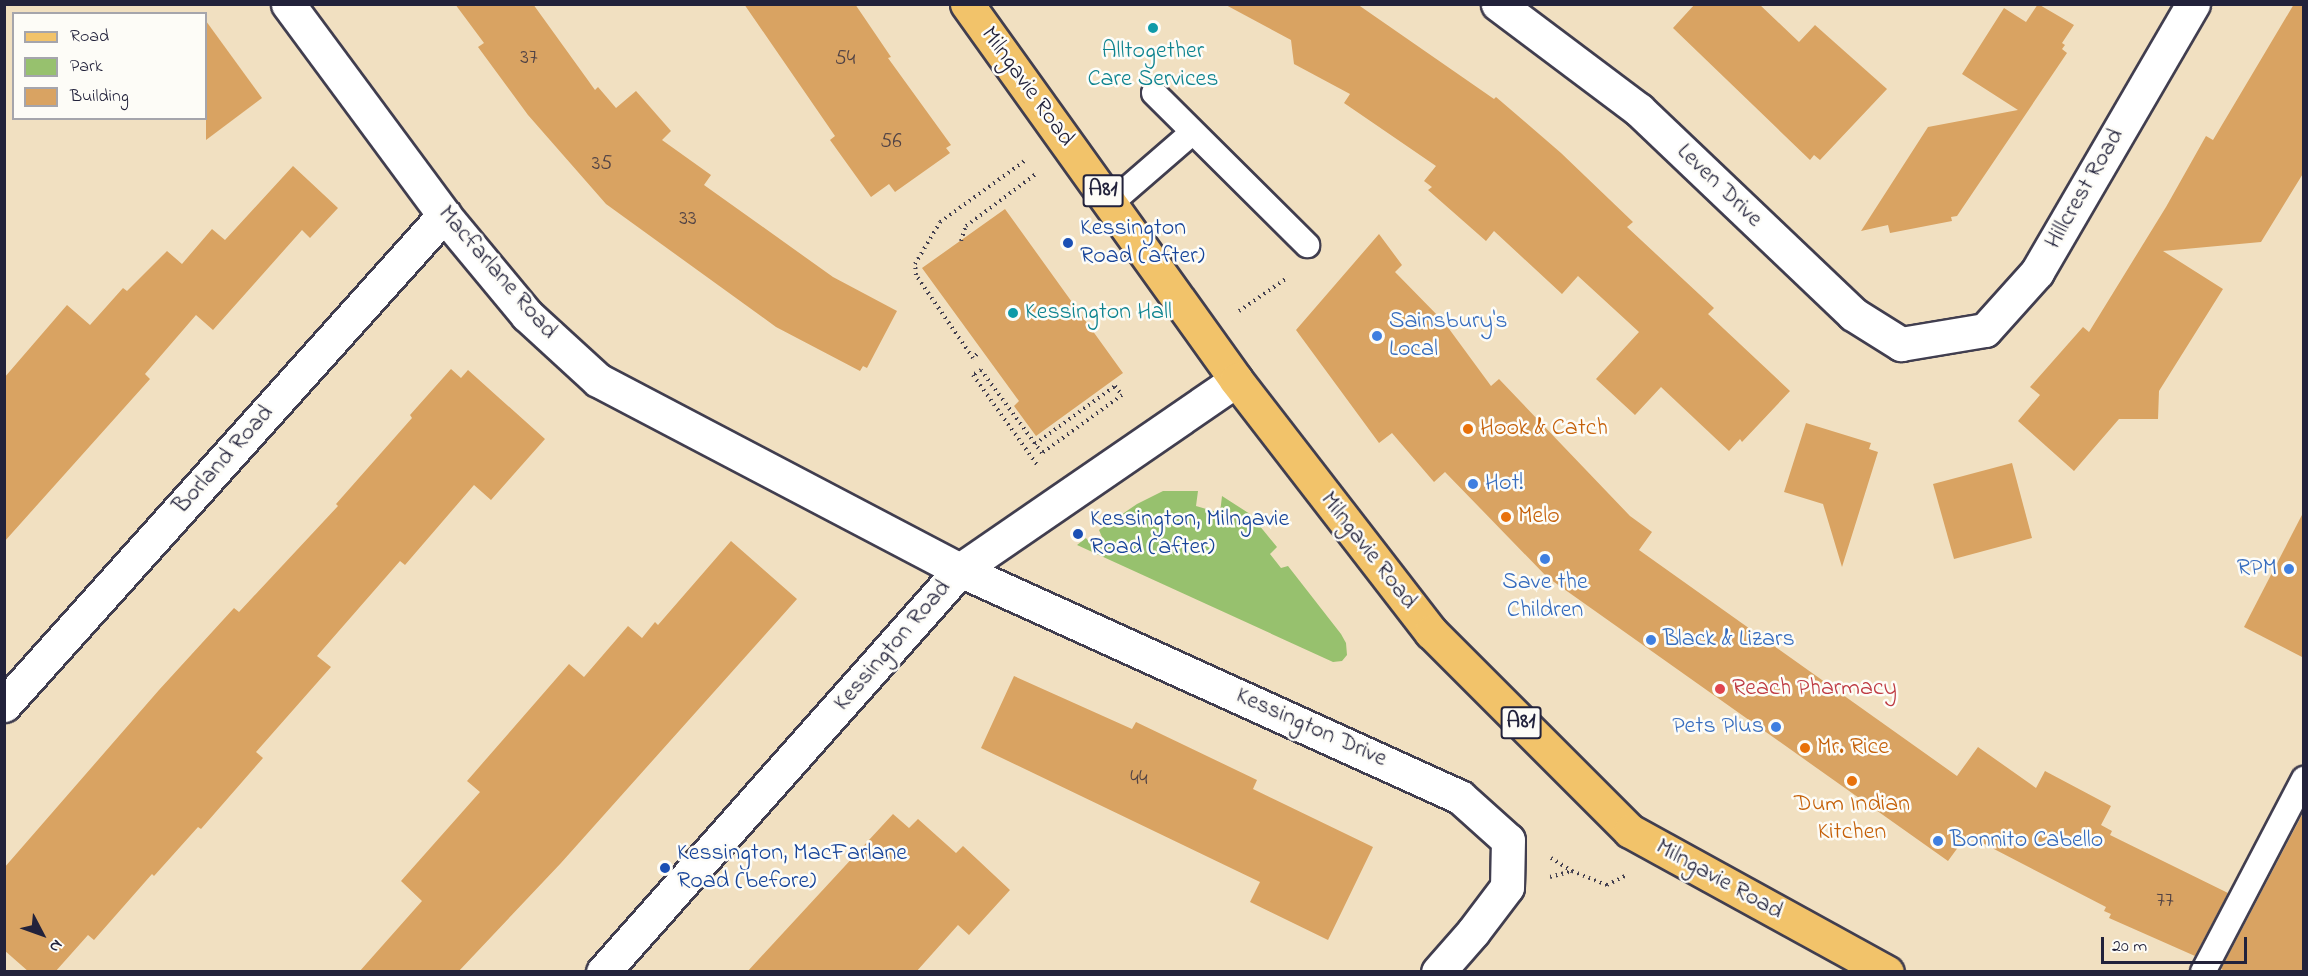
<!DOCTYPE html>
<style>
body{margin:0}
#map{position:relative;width:2308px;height:976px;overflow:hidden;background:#f1e0c1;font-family:"Indie Flower",sans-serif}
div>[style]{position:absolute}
.green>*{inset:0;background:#97c16e}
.building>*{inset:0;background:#d9a362}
.path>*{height:4px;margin-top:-2px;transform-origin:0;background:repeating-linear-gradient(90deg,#413e4f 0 1.5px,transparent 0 6px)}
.roads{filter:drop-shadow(2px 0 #413e4f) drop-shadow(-2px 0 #413e4f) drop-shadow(0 2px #413e4f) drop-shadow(0 -2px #413e4f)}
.service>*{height:24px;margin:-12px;padding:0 12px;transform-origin:12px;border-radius:12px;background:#fff}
.minor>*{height:33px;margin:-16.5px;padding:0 16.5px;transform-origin:16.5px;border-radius:16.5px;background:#fff}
.primary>*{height:33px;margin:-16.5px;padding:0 16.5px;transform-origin:16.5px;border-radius:16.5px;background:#f2c36a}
.dots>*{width:16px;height:16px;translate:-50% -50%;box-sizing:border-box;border:3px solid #fdfcf7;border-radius:50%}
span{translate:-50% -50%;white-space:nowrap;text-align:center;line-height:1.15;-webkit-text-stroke:5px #fdfcf7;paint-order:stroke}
.number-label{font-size:21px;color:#504245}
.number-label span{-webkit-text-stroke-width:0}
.shield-label span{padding:2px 4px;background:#fdfcf7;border:2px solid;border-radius:4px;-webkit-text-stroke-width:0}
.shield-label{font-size:22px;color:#22223b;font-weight:700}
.culture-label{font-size:24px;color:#0d838f}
.left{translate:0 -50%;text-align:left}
.street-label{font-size:24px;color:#22223b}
.transit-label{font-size:24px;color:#164399}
.shop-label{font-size:24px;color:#366cbe}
.right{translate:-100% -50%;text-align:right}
.food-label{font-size:24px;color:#c56008}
.health-label{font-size:24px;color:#be3a42}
.frame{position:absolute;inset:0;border:6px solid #22223b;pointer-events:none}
.legend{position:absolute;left:12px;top:12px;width:195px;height:108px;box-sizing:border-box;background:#fdfcf7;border:2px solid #a5a5ac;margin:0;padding:8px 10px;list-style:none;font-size:18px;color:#22223b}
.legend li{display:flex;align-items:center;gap:12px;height:30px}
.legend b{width:30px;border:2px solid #a5a5ac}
.north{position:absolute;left:12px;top:904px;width:60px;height:60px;-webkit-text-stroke:4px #fdfcf7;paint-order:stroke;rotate:131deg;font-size:16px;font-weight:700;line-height:24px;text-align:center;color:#22223b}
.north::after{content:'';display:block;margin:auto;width:21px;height:27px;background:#22223b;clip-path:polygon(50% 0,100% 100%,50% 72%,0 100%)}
.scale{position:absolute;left:2101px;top:937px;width:146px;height:27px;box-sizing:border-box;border:3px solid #22223b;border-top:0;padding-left:8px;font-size:18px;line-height:21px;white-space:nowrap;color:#22223b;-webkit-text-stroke:4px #fdfcf7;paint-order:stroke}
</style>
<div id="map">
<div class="green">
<div style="clip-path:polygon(1163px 491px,1198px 491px,1196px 506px,1220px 513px,1222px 496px,1250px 514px,1277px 547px,1270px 554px,1281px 568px,1288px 566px,1341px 634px,1346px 643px,1347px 655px,1342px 661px,1333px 662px,1077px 545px,1086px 538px,1091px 545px,1102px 537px,1099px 530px,1137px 504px)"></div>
</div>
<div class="building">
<div style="clip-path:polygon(455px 4px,533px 4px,595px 90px,598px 87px,616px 108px,636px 91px,671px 131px,662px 140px,711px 175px,704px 185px,833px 277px,897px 311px,867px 368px,863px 366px,860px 371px,776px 327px,606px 204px,528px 115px,478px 47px,484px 43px)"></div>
<div style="clip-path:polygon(744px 4px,855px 4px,891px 57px,888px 58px,951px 145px,946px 148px,950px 153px,895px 192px,889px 184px,871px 197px,830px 140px,835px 136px)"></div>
<div style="clip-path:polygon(1224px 4px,1357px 4px,1494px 99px,1496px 97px,1561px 153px,1633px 222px,1627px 227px,1714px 308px,1708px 314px,1790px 391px,1742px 442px,1740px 439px,1729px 451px,1661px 387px,1635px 415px,1596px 379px,1639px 332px,1578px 276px,1562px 294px,1494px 231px,1486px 241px,1428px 190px,1432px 187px,1424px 181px,1436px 166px,1344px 103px,1350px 94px,1294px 64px,1291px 40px)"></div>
<div style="clip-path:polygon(1695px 4px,1759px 4px,1799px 42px,1815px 25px,1887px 89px,1820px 160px,1814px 155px,1810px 160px,1673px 28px)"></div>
<div style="clip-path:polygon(2038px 4px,2074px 25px,2062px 43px,2065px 45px,2062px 49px,2067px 53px,1957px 216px,1951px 217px,1952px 221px,1890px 233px,1888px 225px,1861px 231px,1928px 127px,2018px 110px,1962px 74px,2004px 8px,2026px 22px)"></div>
<div style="clip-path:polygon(2294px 4px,2304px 4px,2304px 172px,2261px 242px,2163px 251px,2223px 289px,2159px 391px,2158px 419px,2119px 419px,2074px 471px,2018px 421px,2040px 395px,2030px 387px,2083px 327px,2089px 332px,2166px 207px,2206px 136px,2213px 140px)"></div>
<div style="clip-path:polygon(206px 21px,262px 98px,206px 140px)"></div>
<div style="clip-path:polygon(293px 166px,338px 208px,310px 238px,302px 230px,213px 330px,196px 315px,145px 374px,150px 379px,4px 542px,4px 378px,67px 305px,90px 325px,123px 288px,127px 291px,167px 251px,182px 264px,212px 229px,225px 240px)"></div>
<div style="clip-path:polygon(1005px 209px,1123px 373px,1036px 436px,1014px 406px,1019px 401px,922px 268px)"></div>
<div style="clip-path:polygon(1379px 234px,1402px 265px,1395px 272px,1444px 322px,1491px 386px,1499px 379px,1630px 516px,1652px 532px,1639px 550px,1957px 776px,1978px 747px,2036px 788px,2045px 771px,2111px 806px,2101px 825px,2112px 831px,2110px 835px,2228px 893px,2195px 956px,2109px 918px,2111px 914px,2104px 911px,2106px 907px,1967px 835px,1948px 861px,1547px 577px,1445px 472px,1434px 482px,1392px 433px,1379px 443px,1296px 330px)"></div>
<div style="clip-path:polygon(451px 369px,461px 378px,468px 370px,545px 439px,491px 500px,474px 485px,405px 565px,400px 561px,317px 656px,331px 667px,256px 752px,263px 758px,201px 829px,198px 827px,154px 876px,152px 874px,94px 940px,88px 935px,55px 972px,29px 972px,4px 950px,4px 868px,159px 690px,234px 608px,239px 612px,338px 506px,336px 504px,412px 418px,410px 415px)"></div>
<div style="clip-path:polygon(1806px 423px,1871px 443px,1869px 449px,1878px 452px,1842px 567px,1823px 504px,1784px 492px)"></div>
<div style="clip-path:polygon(2012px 463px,2032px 538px,1954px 559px,1933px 484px)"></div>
<div style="clip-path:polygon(2304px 511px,2304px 658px,2244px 627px)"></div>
<div style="clip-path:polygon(731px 541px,797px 599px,561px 863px,458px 972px,359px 972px,422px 901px,401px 881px,480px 792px,467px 781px,569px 664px,584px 677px,628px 626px,642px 638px,655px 622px,658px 625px)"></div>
<div style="clip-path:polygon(1014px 676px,1132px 729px,1136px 722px,1257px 780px,1253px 789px,1373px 847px,1328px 940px,1250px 902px,1260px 882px,981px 748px)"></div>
<div style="clip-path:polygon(2304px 811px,2304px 972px,2227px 972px,2221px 969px)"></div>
<div style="clip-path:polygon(893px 814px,909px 828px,918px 819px,956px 853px,963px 846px,1010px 890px,969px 935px,958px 925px,916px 972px,747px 972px)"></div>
</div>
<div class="path">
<div style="left:961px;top:241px;width:16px;rotate:-72deg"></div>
<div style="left:966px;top:226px;width:89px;rotate:-36.7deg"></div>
<div style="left:1239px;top:311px;width:58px;rotate:-34.5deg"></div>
<div style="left:977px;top:354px;width:6px;rotate:135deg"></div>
<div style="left:973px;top:358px;width:101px;rotate:-124.5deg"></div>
<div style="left:916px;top:275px;width:11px;rotate:-95deg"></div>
<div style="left:915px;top:264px;width:49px;rotate:-59.2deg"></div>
<div style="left:940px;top:222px;width:106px;rotate:-35.8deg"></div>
<div style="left:1035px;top:444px;width:99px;rotate:-35.9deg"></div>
<div style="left:1115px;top:386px;width:11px;rotate:52deg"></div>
<div style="left:1122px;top:395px;width:99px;rotate:144.1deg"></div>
<div style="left:1042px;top:453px;width:103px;rotate:-126.3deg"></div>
<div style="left:981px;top:370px;width:9px;rotate:148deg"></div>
<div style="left:973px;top:375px;width:112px;rotate:54.5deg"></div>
<div style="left:1551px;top:858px;width:25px;rotate:32deg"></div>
<div style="left:1572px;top:871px;width:38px;rotate:22deg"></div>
<div style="left:1607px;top:885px;width:20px;rotate:-27deg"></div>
<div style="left:1550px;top:877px;width:23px;rotate:-15deg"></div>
</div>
<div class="roads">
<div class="service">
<div style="left:1154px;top:93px;width:216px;rotate:44.8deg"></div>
<div style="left:1111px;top:203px;width:108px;rotate:-40.9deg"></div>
<div style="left:2203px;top:972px;width:218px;rotate:-62.4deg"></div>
</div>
<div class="minor">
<div style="left:288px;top:4px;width:262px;rotate:53.5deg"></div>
<div style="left:444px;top:215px;width:130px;rotate:50.3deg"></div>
<div style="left:527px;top:315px;width:96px;rotate:42.5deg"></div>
<div style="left:598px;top:380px;width:409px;rotate:27.7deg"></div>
<div style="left:960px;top:570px;width:549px;rotate:24.42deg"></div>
<div style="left:1460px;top:797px;width:64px;rotate:41.9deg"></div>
<div style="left:1508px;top:840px;width:47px;rotate:91.2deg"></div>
<div style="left:1507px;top:887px;width:56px;rotate:127.1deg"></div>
<div style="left:1473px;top:932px;width:53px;rotate:131.2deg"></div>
<div style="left:1498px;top:4px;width:176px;rotate:36.9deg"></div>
<div style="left:1639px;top:110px;width:296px;rotate:43.6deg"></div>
<div style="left:1853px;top:314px;width:57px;rotate:32deg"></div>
<div style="left:1901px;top:344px;width:85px;rotate:-9.5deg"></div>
<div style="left:1985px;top:330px;width:78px;rotate:-48.1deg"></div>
<div style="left:2037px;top:272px;width:310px;rotate:-59.8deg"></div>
<div style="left:4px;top:705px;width:659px;rotate:-48.08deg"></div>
<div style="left:603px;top:972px;width:538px;rotate:-48.39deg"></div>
<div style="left:960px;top:570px;width:335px;rotate:-34.5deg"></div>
</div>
<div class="primary">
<div style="left:967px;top:4px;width:462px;rotate:54.4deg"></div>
<div style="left:1236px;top:380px;width:319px;rotate:52.3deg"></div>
<div style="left:1431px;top:632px;width:281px;rotate:45deg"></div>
<div style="left:1630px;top:831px;width:293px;rotate:28.8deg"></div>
</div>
</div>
<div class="dots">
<div style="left:1153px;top:28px;background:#0f9aa8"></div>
<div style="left:1068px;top:243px;background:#1a4fb4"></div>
<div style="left:1013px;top:313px;background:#0f9aa8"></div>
<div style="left:1377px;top:336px;background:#3f7fe0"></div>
<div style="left:1468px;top:429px;background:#e8710a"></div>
<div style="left:1473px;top:484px;background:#3f7fe0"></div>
<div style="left:1506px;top:517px;background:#e8710a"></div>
<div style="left:1078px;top:534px;background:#1a4fb4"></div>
<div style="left:1545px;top:559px;background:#3f7fe0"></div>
<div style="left:2289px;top:569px;background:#3f7fe0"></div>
<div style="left:1651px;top:640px;background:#3f7fe0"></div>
<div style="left:1720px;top:689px;background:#e0444e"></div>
<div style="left:1776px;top:727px;background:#3f7fe0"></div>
<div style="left:1805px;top:748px;background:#e8710a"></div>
<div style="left:1852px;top:781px;background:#e8710a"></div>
<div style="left:1938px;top:841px;background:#3f7fe0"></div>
<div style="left:665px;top:868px;background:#1a4fb4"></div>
</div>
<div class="number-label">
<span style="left:529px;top:58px">37</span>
<span style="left:845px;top:59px">54</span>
<span style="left:891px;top:142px">56</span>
<span style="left:602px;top:164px">35</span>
<span style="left:688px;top:219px">33</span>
<span style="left:1139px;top:779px">44</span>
<span style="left:2165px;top:901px">77</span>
</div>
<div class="shield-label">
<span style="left:1103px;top:191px">A81</span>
<span style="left:1521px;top:723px">A81</span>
</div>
<div class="culture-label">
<span style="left:1153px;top:66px">Alltogether<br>Care Services</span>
<span class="left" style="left:1025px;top:313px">Kessington Hall</span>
</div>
<div class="street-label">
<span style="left:1027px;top:87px;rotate:54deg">Milngavie Road</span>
<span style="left:1719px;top:186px;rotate:44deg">Leven Drive</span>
<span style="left:2085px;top:189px;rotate:-60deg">Hillcrest Road</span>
<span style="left:497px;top:273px;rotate:49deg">Macfarlane Road</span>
<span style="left:224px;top:460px;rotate:-48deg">Borland Road</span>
<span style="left:1368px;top:551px;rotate:52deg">Milngavie Road</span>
<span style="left:893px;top:646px;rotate:-49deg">Kessington Road</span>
<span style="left:1311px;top:728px;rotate:24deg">Kessington Drive</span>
<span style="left:1719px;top:880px;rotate:29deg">Milngavie Road</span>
</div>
<div class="transit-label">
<span class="left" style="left:1080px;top:243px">Kessington<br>Road (after)</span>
<span class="left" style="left:1090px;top:534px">Kessington, Milngavie<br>Road (after)</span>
<span class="left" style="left:677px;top:868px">Kessington, MacFarlane<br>Road (before)</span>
</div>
<div class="shop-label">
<span class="left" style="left:1389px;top:336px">Sainsbury's<br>Local</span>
<span class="left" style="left:1485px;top:484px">Hot!</span>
<span class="right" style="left:2277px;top:569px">RPM</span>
<span style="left:1545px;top:597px">Save the<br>Children</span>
<span class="left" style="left:1663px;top:640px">Black &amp; Lizars</span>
<span class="right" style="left:1764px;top:727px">Pets Plus</span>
<span class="left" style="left:1950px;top:841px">Bonnito Cabello</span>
</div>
<div class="food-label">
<span class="left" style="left:1480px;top:429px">Hook &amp; Catch</span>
<span class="left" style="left:1518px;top:517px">Melo</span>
<span class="left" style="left:1817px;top:748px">Mr. Rice</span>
<span style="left:1852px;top:819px">Dum Indian<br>Kitchen</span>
</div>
<div class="health-label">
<span class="left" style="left:1732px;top:689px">Reach Pharmacy</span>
</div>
<div class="frame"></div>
<ul class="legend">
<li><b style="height:8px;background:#f2c36a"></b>Road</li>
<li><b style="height:16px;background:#97c16e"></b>Park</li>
<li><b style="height:16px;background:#d9a362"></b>Building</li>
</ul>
<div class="north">N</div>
<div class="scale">20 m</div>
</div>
